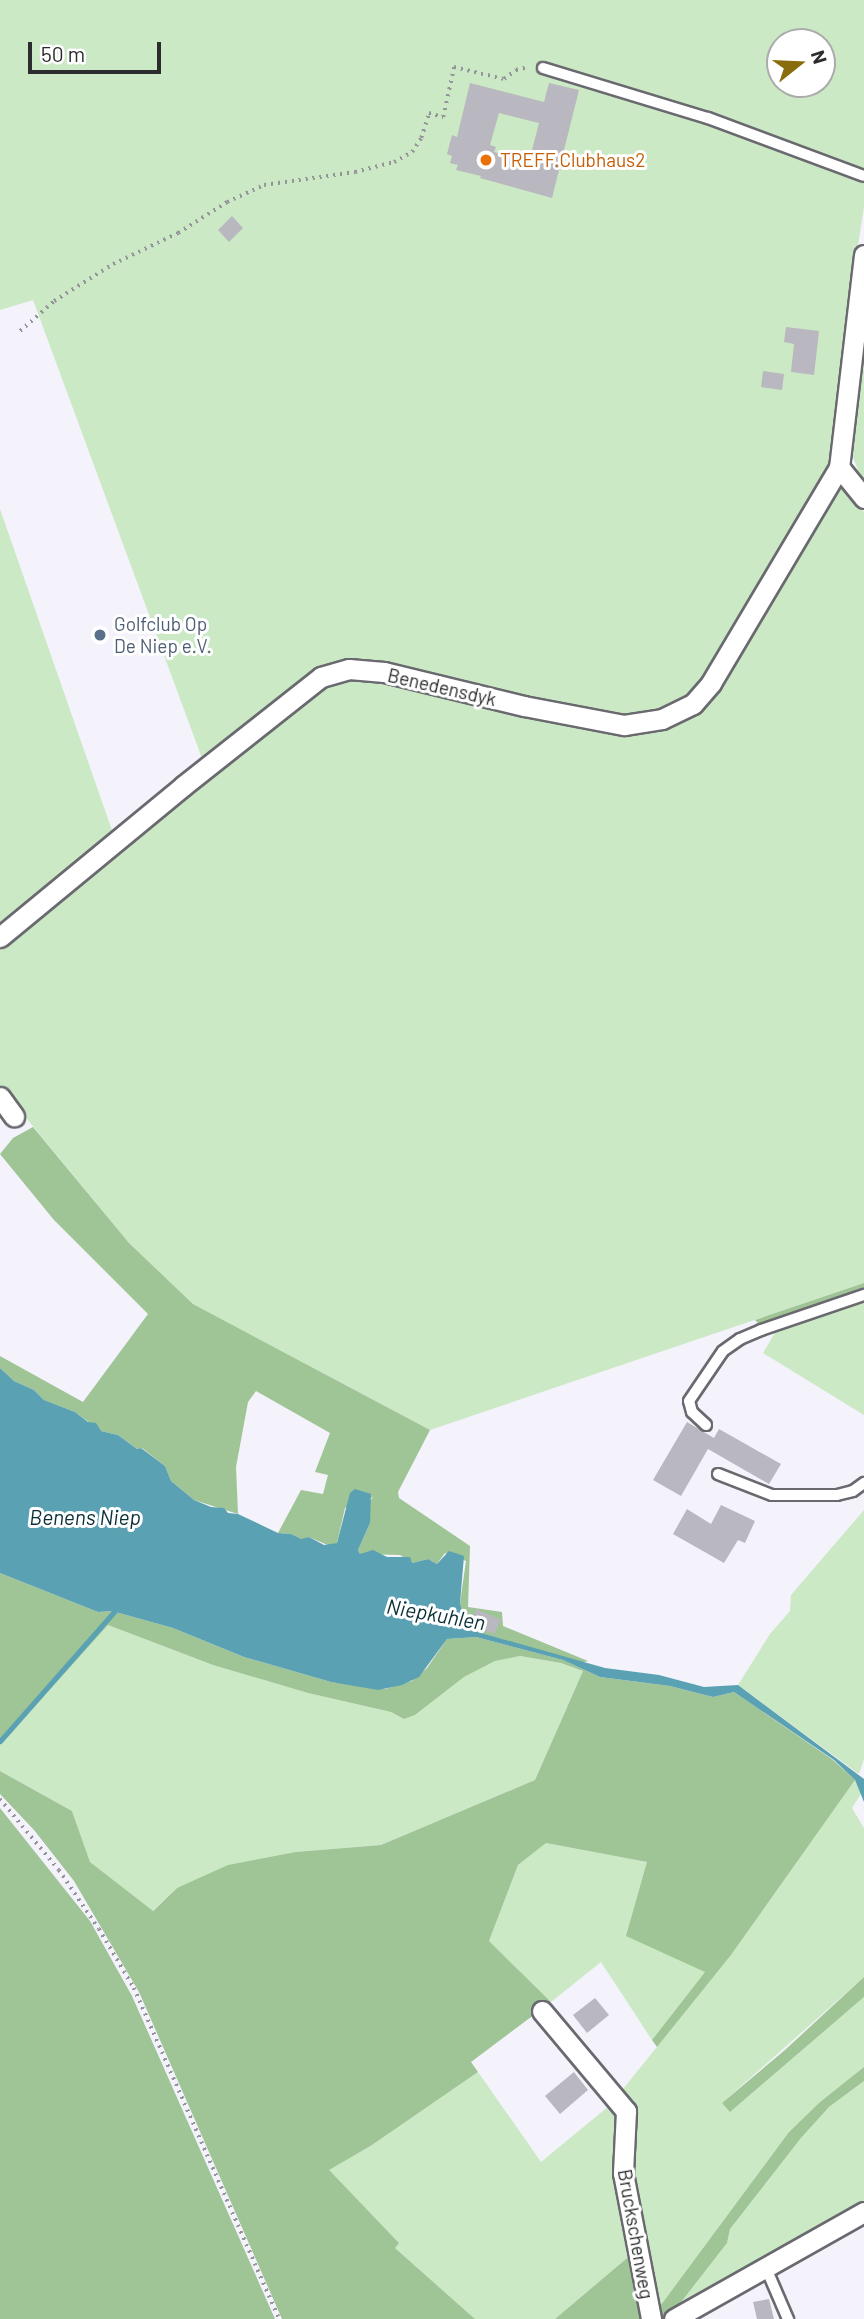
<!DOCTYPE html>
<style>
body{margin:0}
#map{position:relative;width:864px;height:2319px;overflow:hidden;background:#f4f2fb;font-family:Barlow,sans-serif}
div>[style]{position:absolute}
.green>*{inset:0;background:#cbe9c4}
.forest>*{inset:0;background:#9fc495}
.water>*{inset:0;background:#59a1b3}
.stream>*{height:5px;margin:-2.5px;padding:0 2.5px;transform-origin:2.5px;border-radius:2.5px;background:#59a1b3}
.building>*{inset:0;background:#b9b7bf}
.path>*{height:3.5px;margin-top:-1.75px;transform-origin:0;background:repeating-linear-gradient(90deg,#95949a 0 2px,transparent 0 7px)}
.roads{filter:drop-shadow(2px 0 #6a6970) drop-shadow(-2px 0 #6a6970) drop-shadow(0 2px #6a6970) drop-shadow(0 -2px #6a6970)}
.service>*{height:10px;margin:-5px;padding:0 5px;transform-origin:5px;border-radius:5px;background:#fff}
.minor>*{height:19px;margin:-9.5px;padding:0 9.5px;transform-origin:9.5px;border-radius:9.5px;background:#fff}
.dots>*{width:19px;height:19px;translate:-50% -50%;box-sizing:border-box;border:4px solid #fff;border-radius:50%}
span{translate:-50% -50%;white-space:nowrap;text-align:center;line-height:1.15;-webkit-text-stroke:6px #fff;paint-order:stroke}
.food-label{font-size:19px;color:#c56008}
.left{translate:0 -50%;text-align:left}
.service-label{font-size:19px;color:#4e5e75}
.street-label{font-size:19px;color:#2c2c2f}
.water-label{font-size:21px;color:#0a2f37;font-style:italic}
.north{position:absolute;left:766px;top:28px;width:70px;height:70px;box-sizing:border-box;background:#fff;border:2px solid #ababac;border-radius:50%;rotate:72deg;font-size:19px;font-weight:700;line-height:28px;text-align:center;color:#2c2c2f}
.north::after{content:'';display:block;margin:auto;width:24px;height:32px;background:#896c0b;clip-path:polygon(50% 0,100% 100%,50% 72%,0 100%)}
.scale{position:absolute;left:28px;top:42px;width:133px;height:32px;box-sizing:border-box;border:4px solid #2c2c2f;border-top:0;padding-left:9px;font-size:21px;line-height:24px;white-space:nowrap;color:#2c2c2f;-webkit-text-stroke:5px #fff;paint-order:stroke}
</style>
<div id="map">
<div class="green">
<div style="clip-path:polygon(evenodd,0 0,864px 0,864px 207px,845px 328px,834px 463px,826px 468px,864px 512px,864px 1283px,430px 1430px,193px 1304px,129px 1243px,0 1086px,0 509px,115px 839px,203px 761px,33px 300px,0 310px,0 0,780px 42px,822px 42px,822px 84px,780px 84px,780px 42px)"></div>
<div style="clip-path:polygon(864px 303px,864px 487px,851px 451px,847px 423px)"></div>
<div style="clip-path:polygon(864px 1300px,864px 1415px,763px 1353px,776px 1331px)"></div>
<div style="clip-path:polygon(864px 1510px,864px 1759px,859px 1774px,738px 1685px,770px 1634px,790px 1611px,791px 1595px)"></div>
<div style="clip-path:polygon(108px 1625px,213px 1665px,308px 1693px,391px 1712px,404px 1719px,415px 1715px,464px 1677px,495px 1661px,520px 1656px,561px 1663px,583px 1671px,535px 1780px,381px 1845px,296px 1852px,177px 1888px,152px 1911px,90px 1862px,72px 1811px,0 1771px,0 1745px)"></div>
<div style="clip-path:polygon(855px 1780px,861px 1794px,852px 1808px,864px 1828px,864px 1977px,722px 2103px,731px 2111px,864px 1997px,864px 2067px,820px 2102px,789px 2132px,655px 2313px,619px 2094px,731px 1955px)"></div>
<div style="clip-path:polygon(546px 1843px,647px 1862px,705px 1972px,652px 2040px,601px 1962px,551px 2002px,489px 1941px,518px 1865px)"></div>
<div style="clip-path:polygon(478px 2072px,541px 2162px,615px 2101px,622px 2110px,633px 2253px,555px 2319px,475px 2319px,394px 2247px,399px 2243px,328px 2170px,372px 2145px)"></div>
<div style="clip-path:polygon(864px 2081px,864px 2205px,668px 2319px,727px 2243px,730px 2229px,801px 2138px,829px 2107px)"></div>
</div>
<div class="forest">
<div style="clip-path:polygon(33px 1127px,129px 1243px,193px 1304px,430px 1430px,398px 1492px,399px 1498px,470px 1546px,468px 1607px,502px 1612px,503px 1626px,588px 1661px,581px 1663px,467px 1629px,460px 1603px,466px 1561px,445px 1553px,437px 1564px,428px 1559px,412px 1563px,400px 1555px,360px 1554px,358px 1550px,370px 1523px,369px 1502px,373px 1497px,345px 1508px,337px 1543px,330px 1546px,309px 1537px,301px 1540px,291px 1534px,278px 1533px,301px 1490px,323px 1494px,328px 1475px,315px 1472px,330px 1433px,256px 1391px,248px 1402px,236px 1467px,238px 1514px,194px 1500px,171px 1481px,165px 1466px,142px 1448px,137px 1449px,118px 1435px,101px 1431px,75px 1412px,44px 1400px,34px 1390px,14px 1381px,0 1368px,0 1356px,83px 1402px,148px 1314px,54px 1220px,0 1154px,13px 1138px)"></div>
<div style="clip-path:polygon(864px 1283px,864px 1289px,759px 1324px,755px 1320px)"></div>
<div style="clip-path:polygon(0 1573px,98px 1612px,112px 1611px,173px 1628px,244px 1657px,331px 1682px,385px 1689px,412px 1681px,427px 1668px,447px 1639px,476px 1637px,563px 1660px,600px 1677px,670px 1686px,713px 1697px,734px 1692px,833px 1760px,855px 1780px,731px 1955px,657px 2047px,652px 2040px,705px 1972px,626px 1936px,647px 1862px,546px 1843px,518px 1865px,489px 1941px,551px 2002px,471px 2062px,478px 2072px,372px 2145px,329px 2170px,399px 2243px,395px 2248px,475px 2319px,282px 2319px,139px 1992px,74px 1881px,34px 1830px,0 1794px,0 1771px,72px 1811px,90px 1862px,153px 1911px,177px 1888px,228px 1865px,296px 1852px,381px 1845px,535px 1780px,583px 1671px,561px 1663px,520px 1656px,495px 1661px,464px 1677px,415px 1715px,404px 1719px,391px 1712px,308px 1693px,213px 1665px,108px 1625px,0 1745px)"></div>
<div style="clip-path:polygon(0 1808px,90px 1921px,132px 1996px,275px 2319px,0 2319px)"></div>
<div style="clip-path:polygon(864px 1977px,864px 1997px,730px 2112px,722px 2103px,785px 2050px)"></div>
<div style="clip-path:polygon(864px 2067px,864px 2081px,829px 2107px,801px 2138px,730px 2229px,727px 2243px,668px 2319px,662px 2319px,655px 2313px,789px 2132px,820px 2102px)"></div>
<div style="clip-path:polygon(633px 2253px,644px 2319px,555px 2319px)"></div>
</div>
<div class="water">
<div style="clip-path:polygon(0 1368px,14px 1381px,34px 1390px,44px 1400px,75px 1412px,88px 1422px,96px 1423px,101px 1431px,118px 1435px,137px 1449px,141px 1448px,165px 1466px,171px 1481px,194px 1500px,211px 1507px,224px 1508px,228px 1513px,238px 1514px,278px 1533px,291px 1534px,301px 1539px,309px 1537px,324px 1545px,337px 1543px,350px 1493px,355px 1489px,371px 1494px,370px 1523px,358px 1550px,360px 1554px,373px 1550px,387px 1557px,410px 1557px,412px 1563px,428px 1559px,437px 1564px,449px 1551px,464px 1556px,460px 1603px,467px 1629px,605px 1668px,659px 1675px,704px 1687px,738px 1685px,864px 1779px,864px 1802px,855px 1780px,834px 1760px,734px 1692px,713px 1697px,670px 1686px,600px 1677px,563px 1660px,476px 1637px,447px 1639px,419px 1677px,402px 1685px,378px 1690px,331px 1682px,244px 1657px,173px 1628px,112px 1611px,98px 1612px,0 1573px)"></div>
</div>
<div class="stream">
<div style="left:0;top:1741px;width:179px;rotate:-48.6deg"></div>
</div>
<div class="building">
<div style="clip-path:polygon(evenodd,470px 83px,544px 102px,549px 83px,579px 90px,552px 198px,480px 178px,481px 176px,456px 170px,458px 165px,450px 163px,452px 156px,447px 154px,452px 135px,457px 137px,470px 83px,499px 113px,539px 123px,530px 158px,524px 157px,523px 159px,494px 152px,496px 147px,490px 145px,499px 113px)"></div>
<div style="clip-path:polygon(232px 216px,243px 228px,229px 242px,218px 230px)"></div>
<div style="clip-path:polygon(786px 327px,819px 331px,814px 375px,791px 372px,794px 344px,784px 342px)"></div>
<div style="clip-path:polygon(763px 371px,784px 374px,782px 390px,761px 387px)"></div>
<div style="clip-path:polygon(687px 1422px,714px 1438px,719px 1429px,781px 1464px,769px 1484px,708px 1449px,681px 1496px,653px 1480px)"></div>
<div style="clip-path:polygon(721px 1505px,755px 1521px,745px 1543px,738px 1540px,724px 1563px,673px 1534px,687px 1509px,711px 1524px)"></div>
<div style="clip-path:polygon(476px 1609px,501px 1620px,494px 1634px,471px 1624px)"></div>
<div style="clip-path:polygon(595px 1998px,609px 2015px,587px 2033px,573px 2015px)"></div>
<div style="clip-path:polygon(574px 2072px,588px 2090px,560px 2114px,545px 2096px)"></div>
<div style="clip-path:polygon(769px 2299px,774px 2319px,757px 2319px,753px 2302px)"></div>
</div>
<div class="path">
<div style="left:20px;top:331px;width:45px;rotate:-41.4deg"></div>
<div style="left:54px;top:301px;width:70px;rotate:-32.1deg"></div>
<div style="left:113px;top:264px;width:72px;rotate:-25.5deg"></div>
<div style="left:178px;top:233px;width:58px;rotate:-32.3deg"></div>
<div style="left:227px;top:202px;width:41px;rotate:-24.7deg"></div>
<div style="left:264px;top:185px;width:92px;rotate:-8.1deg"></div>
<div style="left:355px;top:172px;width:40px;rotate:-14.4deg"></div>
<div style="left:394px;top:162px;width:21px;rotate:-29deg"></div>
<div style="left:412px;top:152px;width:17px;rotate:-57deg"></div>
<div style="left:421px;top:138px;width:26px;rotate:-72deg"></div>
<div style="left:429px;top:113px;width:15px;rotate:16deg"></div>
<div style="left:443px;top:117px;width:51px;rotate:-77.6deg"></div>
<div style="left:454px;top:67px;width:51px;rotate:13.5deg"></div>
<div style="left:504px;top:79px;width:15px;rotate:-37deg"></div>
<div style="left:516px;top:70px;width:13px;rotate:-13deg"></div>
<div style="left:0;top:1799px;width:92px;rotate:50.3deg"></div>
<div style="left:59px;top:1870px;width:71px;rotate:55.9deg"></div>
<div style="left:99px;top:1929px;width:69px;rotate:59.3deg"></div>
<div style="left:134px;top:1988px;width:361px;rotate:66.3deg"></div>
</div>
<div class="roads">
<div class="service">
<div style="left:543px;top:68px;width:172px;rotate:16.9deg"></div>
<div style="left:708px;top:118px;width:166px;rotate:20.4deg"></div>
<div style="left:706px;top:1425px;width:19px;rotate:-137deg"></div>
<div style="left:692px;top:1412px;width:11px;rotate:-105deg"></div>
<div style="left:689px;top:1401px;width:60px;rotate:-55.8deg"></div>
<div style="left:723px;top:1351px;width:21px;rotate:-35deg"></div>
<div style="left:740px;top:1339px;width:23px;rotate:-23deg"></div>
<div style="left:761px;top:1330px;width:109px;rotate:-18.8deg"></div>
<div style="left:718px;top:1474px;width:58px;rotate:21.3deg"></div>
<div style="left:772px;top:1495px;width:65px"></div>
<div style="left:837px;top:1495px;width:16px;rotate:-14deg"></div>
<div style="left:853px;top:1491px;width:14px;rotate:-36deg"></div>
<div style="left:766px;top:2268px;width:56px;rotate:66.7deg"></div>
</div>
<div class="minor">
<div style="left:864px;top:255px;width:213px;rotate:96.7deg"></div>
<div style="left:839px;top:467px;width:40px;rotate:51deg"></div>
<div style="left:0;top:937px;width:237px;rotate:-39.5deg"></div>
<div style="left:183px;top:786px;width:176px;rotate:-38.3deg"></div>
<div style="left:321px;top:677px;width:29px;rotate:-16deg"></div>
<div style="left:349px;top:669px;width:35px;rotate:5deg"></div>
<div style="left:384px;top:672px;width:144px;rotate:13.7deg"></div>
<div style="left:524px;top:706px;width:102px;rotate:10.8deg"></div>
<div style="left:624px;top:725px;width:38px;rotate:-9deg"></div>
<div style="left:662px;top:719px;width:34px;rotate:-26deg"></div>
<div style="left:693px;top:704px;width:28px;rotate:-49deg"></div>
<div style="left:711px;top:683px;width:251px;rotate:-59.3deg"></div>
<div style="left:0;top:1097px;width:24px;rotate:54deg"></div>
<div style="left:542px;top:2011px;width:131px;rotate:50deg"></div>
<div style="left:626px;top:2111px;width:62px;rotate:92.8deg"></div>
<div style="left:623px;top:2173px;width:149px;rotate:79.1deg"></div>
<div style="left:674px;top:2319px;width:218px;rotate:-29.4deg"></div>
</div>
</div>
<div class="dots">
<div style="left:486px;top:160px;background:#e8710a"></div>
<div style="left:100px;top:635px;background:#5c6f8a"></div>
</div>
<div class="food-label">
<span class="left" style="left:500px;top:160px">TREFF.Clubhaus2</span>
</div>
<div class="service-label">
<span class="left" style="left:114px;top:635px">Golfclub Op<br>De Niep e.V.</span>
</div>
<div class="street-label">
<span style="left:442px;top:687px;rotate:13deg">Benedensdyk</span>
<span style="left:636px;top:2234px;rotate:80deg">Bruckschenweg</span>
</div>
<div class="water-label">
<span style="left:85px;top:1517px">Benens Niep</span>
<span style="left:436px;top:1614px;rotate:10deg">Niepkuhlen</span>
</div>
<div class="north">N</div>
<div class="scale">50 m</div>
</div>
